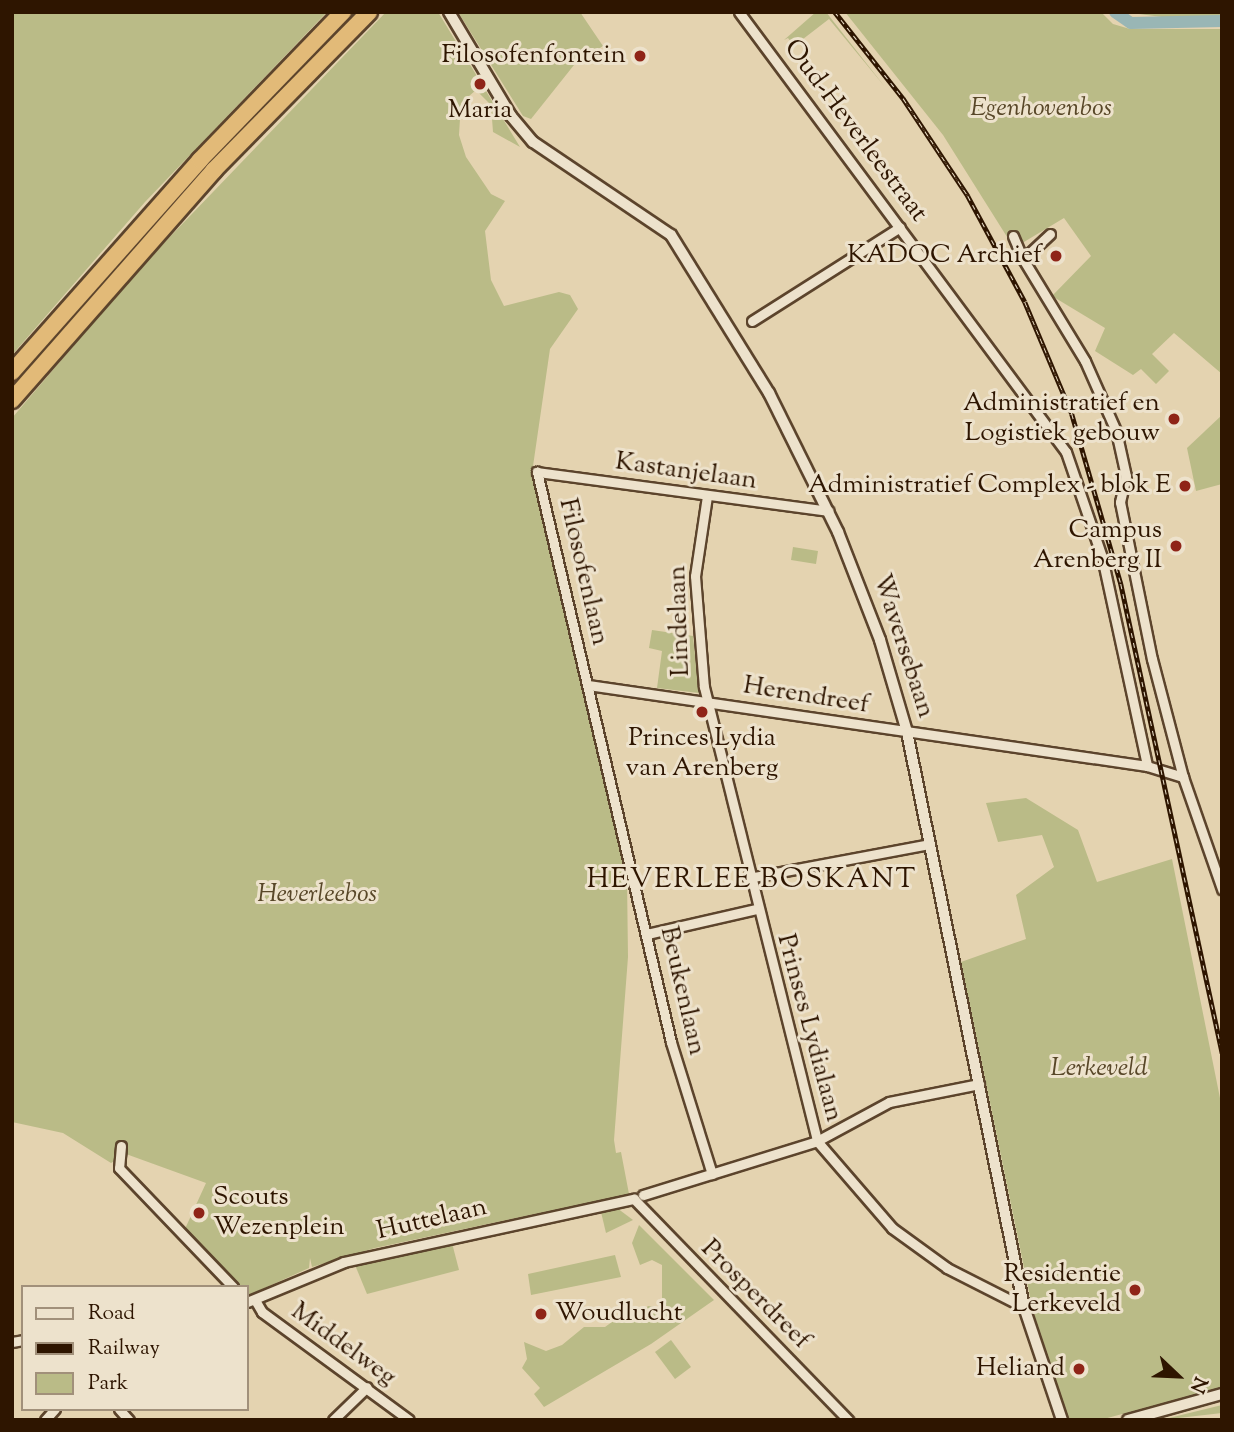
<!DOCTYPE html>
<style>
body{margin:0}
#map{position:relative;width:1234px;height:1432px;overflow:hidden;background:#e4d3b0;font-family:"Sorts Mill Goudy",serif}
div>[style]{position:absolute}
.green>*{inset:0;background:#babb87}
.river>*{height:12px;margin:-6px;padding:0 6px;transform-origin:6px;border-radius:6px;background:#99b6b5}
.roads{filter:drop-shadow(2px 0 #5c442c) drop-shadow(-2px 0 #5c442c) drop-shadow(0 2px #5c442c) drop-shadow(0 -2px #5c442c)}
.minor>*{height:9px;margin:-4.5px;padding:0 4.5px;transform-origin:4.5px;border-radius:4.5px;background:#ede2cc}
.tertiary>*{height:10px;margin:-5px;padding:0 5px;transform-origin:5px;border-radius:5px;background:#ede2cc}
.motorway>*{height:16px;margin:-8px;padding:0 8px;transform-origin:8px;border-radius:8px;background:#e2ba78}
.rail>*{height:4.5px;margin-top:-2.25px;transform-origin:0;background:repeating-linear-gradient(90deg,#ede2cc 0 5px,#2e1500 0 10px);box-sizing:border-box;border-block:2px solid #2e1500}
.dots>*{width:19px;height:19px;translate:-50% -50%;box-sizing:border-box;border:4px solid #ede2cc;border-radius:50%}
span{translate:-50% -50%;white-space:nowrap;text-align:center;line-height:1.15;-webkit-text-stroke:6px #ede2cc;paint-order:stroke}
.poi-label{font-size:26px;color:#2e1500}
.right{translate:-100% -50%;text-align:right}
.left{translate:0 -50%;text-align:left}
.park-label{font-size:26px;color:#584728;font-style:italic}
.street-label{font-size:26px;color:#2e1500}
.neighbourhood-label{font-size:28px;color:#2e1500;letter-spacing:2px}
.frame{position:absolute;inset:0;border:14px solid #2e1500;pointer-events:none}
.legend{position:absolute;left:21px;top:1285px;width:228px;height:126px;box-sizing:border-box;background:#ede2cc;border:2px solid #a1907a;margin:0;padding:9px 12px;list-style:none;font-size:21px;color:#2e1500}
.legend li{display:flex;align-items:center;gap:14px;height:35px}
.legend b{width:35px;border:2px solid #a1907a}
.north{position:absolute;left:1143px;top:1341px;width:70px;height:70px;-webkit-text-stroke:5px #ede2cc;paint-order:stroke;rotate:113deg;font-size:19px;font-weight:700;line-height:28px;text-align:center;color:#2e1500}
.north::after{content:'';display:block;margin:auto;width:24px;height:32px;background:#2e1500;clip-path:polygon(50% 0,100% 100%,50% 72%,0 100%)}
</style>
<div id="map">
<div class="green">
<div style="clip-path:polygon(12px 12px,327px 12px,145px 202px,12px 355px)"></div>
<div style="clip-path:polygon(352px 12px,360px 12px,209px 167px,12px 391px,12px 382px,89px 291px)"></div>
<div style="clip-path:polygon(386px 12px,438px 12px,520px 147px,493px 132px,491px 105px,476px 90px,461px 103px,459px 135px,466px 157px,491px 194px,505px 201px,485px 231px,491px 280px,504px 306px,559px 292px,570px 295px,578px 309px,550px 349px,532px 473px,627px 879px,628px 957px,614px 1140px,616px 1153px,621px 1152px,629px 1194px,375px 1248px,312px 1267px,310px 1258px,309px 1268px,249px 1295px,247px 1287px,240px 1287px,184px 1231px,206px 1183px,126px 1154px,111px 1163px,63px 1133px,12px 1122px,12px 418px,139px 269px)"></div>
<div style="clip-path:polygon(458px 12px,580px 12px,603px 46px,574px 65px,531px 119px,523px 116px)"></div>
<div style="clip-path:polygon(816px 12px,826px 12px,885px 87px,829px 19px,794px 46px,788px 38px,784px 40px)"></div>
<div style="clip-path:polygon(845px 12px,1101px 12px,1113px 24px,1130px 29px,1222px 29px,1222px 374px,1174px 333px,1152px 354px,1169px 371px,1156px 384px,1141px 369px,1133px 375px,1095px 351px,1105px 328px,1052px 296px,1091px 256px,1064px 218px,1014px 248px,943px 135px)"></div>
<div style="clip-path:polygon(1124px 12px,1222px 12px,1222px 16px,1177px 19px)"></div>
<div style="clip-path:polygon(1222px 415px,1222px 484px,1196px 491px,1187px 448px)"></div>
<div style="clip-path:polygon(793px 547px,818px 551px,816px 564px,791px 560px)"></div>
<div style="clip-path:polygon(652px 630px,693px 636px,699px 693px,657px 688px,662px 651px,649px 648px)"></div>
<div style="clip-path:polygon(1026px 798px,1078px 830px,1097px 882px,1172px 859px,1222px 1108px,1222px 1387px,1100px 1420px,1069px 1420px,1033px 1311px,961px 962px,1026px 939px,1016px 895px,1054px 867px,1042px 835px,998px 842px,986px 803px)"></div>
<div style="clip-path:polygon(617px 1208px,633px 1220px,606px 1233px,601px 1212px)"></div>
<div style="clip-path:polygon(639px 1225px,714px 1300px,651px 1344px,544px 1407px,534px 1394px,540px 1388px,522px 1368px,527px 1359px,524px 1342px,546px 1351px,562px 1345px,584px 1327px,605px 1327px,623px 1314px,635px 1317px,648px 1306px,662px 1308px,662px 1265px,652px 1260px,640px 1265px,632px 1243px)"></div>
<div style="clip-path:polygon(452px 1243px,459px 1270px,367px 1294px,355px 1265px)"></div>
<div style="clip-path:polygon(615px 1255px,621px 1277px,531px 1295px,528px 1274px)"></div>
<div style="clip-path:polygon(671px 1340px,691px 1367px,675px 1379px,655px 1352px)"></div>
<div style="clip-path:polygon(1222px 1405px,1222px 1413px,1161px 1420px)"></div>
</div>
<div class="river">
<div style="left:1115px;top:12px;width:19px;rotate:35deg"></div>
<div style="left:1131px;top:23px;width:91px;rotate:-1.3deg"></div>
</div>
<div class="roads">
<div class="minor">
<div style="left:739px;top:12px;width:548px;rotate:53.38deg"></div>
<div style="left:1066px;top:452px;width:111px;rotate:71.1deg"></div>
<div style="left:1102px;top:557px;width:214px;rotate:77.8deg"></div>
<div style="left:1050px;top:234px;width:37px;rotate:137deg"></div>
<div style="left:1023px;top:259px;width:119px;rotate:58.7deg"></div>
<div style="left:1085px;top:361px;width:77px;rotate:66.1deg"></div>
<div style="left:1116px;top:431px;width:46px;rotate:77.5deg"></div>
<div style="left:1126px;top:476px;width:27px;rotate:103deg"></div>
<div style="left:1120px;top:502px;width:160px;rotate:78.5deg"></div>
<div style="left:1152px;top:659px;width:122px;rotate:75.3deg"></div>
<div style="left:1183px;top:777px;width:119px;rotate:70.8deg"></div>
<div style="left:1013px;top:236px;width:25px;rotate:67deg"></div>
<div style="left:752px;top:321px;width:175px;rotate:-32.4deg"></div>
<div style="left:707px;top:496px;width:81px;rotate:98.5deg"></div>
<div style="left:695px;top:576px;width:111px;rotate:85.4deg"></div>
<div style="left:704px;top:687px;width:468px;rotate:76deg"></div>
<div style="left:817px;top:1141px;width:115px;rotate:49.2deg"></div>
<div style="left:892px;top:1228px;width:68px;rotate:36deg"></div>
<div style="left:947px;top:1268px;width:86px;rotate:26.9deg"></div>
<div style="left:588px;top:685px;width:565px;rotate:8.24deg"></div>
<div style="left:1147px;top:766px;width:38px;rotate:17deg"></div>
<div style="left:748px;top:878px;width:185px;rotate:-10.6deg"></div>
<div style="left:647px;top:934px;width:112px;rotate:-12.9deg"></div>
<div style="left:121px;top:1146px;width:22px;rotate:95deg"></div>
<div style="left:119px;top:1168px;width:165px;rotate:46.2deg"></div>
<div style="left:712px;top:1174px;width:138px;rotate:-107.3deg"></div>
<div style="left:671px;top:1042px;width:586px;rotate:-103.23deg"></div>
<div style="left:537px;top:472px;width:294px;rotate:7.6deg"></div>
<div style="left:643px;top:1195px;width:182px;rotate:-17.2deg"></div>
<div style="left:817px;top:1141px;width:82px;rotate:-28.4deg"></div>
<div style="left:889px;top:1102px;width:92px;rotate:-11.3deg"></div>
<div style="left:255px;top:1300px;width:14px;rotate:60deg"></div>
<div style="left:262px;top:1312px;width:182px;rotate:36.3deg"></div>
<div style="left:247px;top:1302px;width:105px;rotate:-22.4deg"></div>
<div style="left:344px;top:1262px;width:297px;rotate:-12.3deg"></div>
<div style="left:634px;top:1199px;width:308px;rotate:45.9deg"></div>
<div style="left:12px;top:1342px;width:11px;rotate:-10deg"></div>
<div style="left:119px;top:1409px;width:15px;rotate:48deg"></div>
<div style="left:45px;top:1420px;width:15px;rotate:-48deg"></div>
<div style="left:333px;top:1420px;width:47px;rotate:-44.1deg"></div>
</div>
<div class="tertiary">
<div style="left:449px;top:12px;width:121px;rotate:59.2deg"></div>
<div style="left:511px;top:116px;width:34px;rotate:50deg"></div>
<div style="left:533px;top:142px;width:166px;rotate:34deg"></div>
<div style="left:671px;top:235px;width:186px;rotate:58.2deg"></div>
<div style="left:769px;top:393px;width:155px;rotate:63.6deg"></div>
<div style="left:838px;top:532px;width:116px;rotate:68.7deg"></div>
<div style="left:880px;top:640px;width:96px;rotate:73.6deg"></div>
<div style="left:907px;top:732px;width:587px;rotate:78.5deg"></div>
<div style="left:1024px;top:1307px;width:119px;rotate:71.4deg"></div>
<div style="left:1128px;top:1420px;width:98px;rotate:-15.5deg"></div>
</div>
<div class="motorway">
<div style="left:12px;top:372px;width:283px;rotate:-48.4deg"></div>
<div style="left:200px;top:160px;width:206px;rotate:-46deg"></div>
<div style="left:12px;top:400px;width:306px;rotate:-48.7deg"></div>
<div style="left:214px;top:170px;width:221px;rotate:-45.5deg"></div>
</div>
</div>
<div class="rail">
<div style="left:835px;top:12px;width:110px;rotate:51.7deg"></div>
<div style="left:903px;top:98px;width:118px;rotate:56.4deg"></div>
<div style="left:968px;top:196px;width:120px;rotate:61.7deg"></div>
<div style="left:1025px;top:302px;width:121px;rotate:67.2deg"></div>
<div style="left:1072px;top:414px;width:177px;rotate:73.9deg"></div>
<div style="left:1121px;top:584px;width:480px;rotate:77.8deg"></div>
</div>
<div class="dots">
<div style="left:640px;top:56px;background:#8f2418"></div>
<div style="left:480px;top:84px;background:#8f2418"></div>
<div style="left:1056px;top:256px;background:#8f2418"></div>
<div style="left:1174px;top:419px;background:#8f2418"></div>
<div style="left:1185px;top:486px;background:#8f2418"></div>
<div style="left:1176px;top:546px;background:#8f2418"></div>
<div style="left:702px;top:712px;background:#8f2418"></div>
<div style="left:199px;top:1213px;background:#8f2418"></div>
<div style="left:1135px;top:1290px;background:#8f2418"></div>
<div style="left:541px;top:1314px;background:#8f2418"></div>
<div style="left:1079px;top:1369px;background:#8f2418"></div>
</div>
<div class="poi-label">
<span class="right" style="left:626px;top:56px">Filosofenfontein</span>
<span style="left:480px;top:111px">Maria</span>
<span class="right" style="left:1042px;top:256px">KADOC Archief</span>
<span class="right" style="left:1160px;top:419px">Administratief en<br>Logistiek gebouw</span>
<span class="right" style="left:1171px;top:486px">Administratief Complex - blok E</span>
<span class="right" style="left:1162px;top:546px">Campus<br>Arenberg II</span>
<span style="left:702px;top:754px">Princes Lydia<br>van Arenberg</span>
<span class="left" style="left:213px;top:1213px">Scouts<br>Wezenplein</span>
<span class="right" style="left:1121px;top:1290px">Residentie<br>Lerkeveld</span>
<span class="left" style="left:555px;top:1314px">Woudlucht</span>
<span class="right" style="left:1065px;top:1369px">Heliand</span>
</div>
<div class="park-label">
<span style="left:1041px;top:109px">Egenhovenbos</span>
<span style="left:317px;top:895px">Heverleebos</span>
<span style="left:1099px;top:1069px">Lerkeveld</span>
</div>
<div class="street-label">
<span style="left:855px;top:131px;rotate:53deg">Oud-Heverleestraat</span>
<span style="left:686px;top:472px;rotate:8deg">Kastanjelaan</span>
<span style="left:583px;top:572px;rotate:77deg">Filosofenlaan</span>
<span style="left:680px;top:621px;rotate:-92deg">Lindelaan</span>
<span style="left:903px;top:646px;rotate:72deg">Waversebaan</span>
<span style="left:806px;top:696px;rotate:9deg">Herendreef</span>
<span style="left:682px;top:991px;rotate:77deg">Beukenlaan</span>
<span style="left:809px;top:1028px;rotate:75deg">Prinses Lydialaan</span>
<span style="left:432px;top:1220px;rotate:-13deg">Huttelaan</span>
<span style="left:755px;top:1295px;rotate:45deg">Prosperdreef</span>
<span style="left:343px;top:1345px;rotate:36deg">Middelweg</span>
</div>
<div class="neighbourhood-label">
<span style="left:752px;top:880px">HEVERLEE BOSKANT</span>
</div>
<div class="frame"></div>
<ul class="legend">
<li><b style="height:9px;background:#ede2cc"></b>Road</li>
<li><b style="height:9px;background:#2e1500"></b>Railway</li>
<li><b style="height:19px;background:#babb87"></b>Park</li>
</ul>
<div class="north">N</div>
</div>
